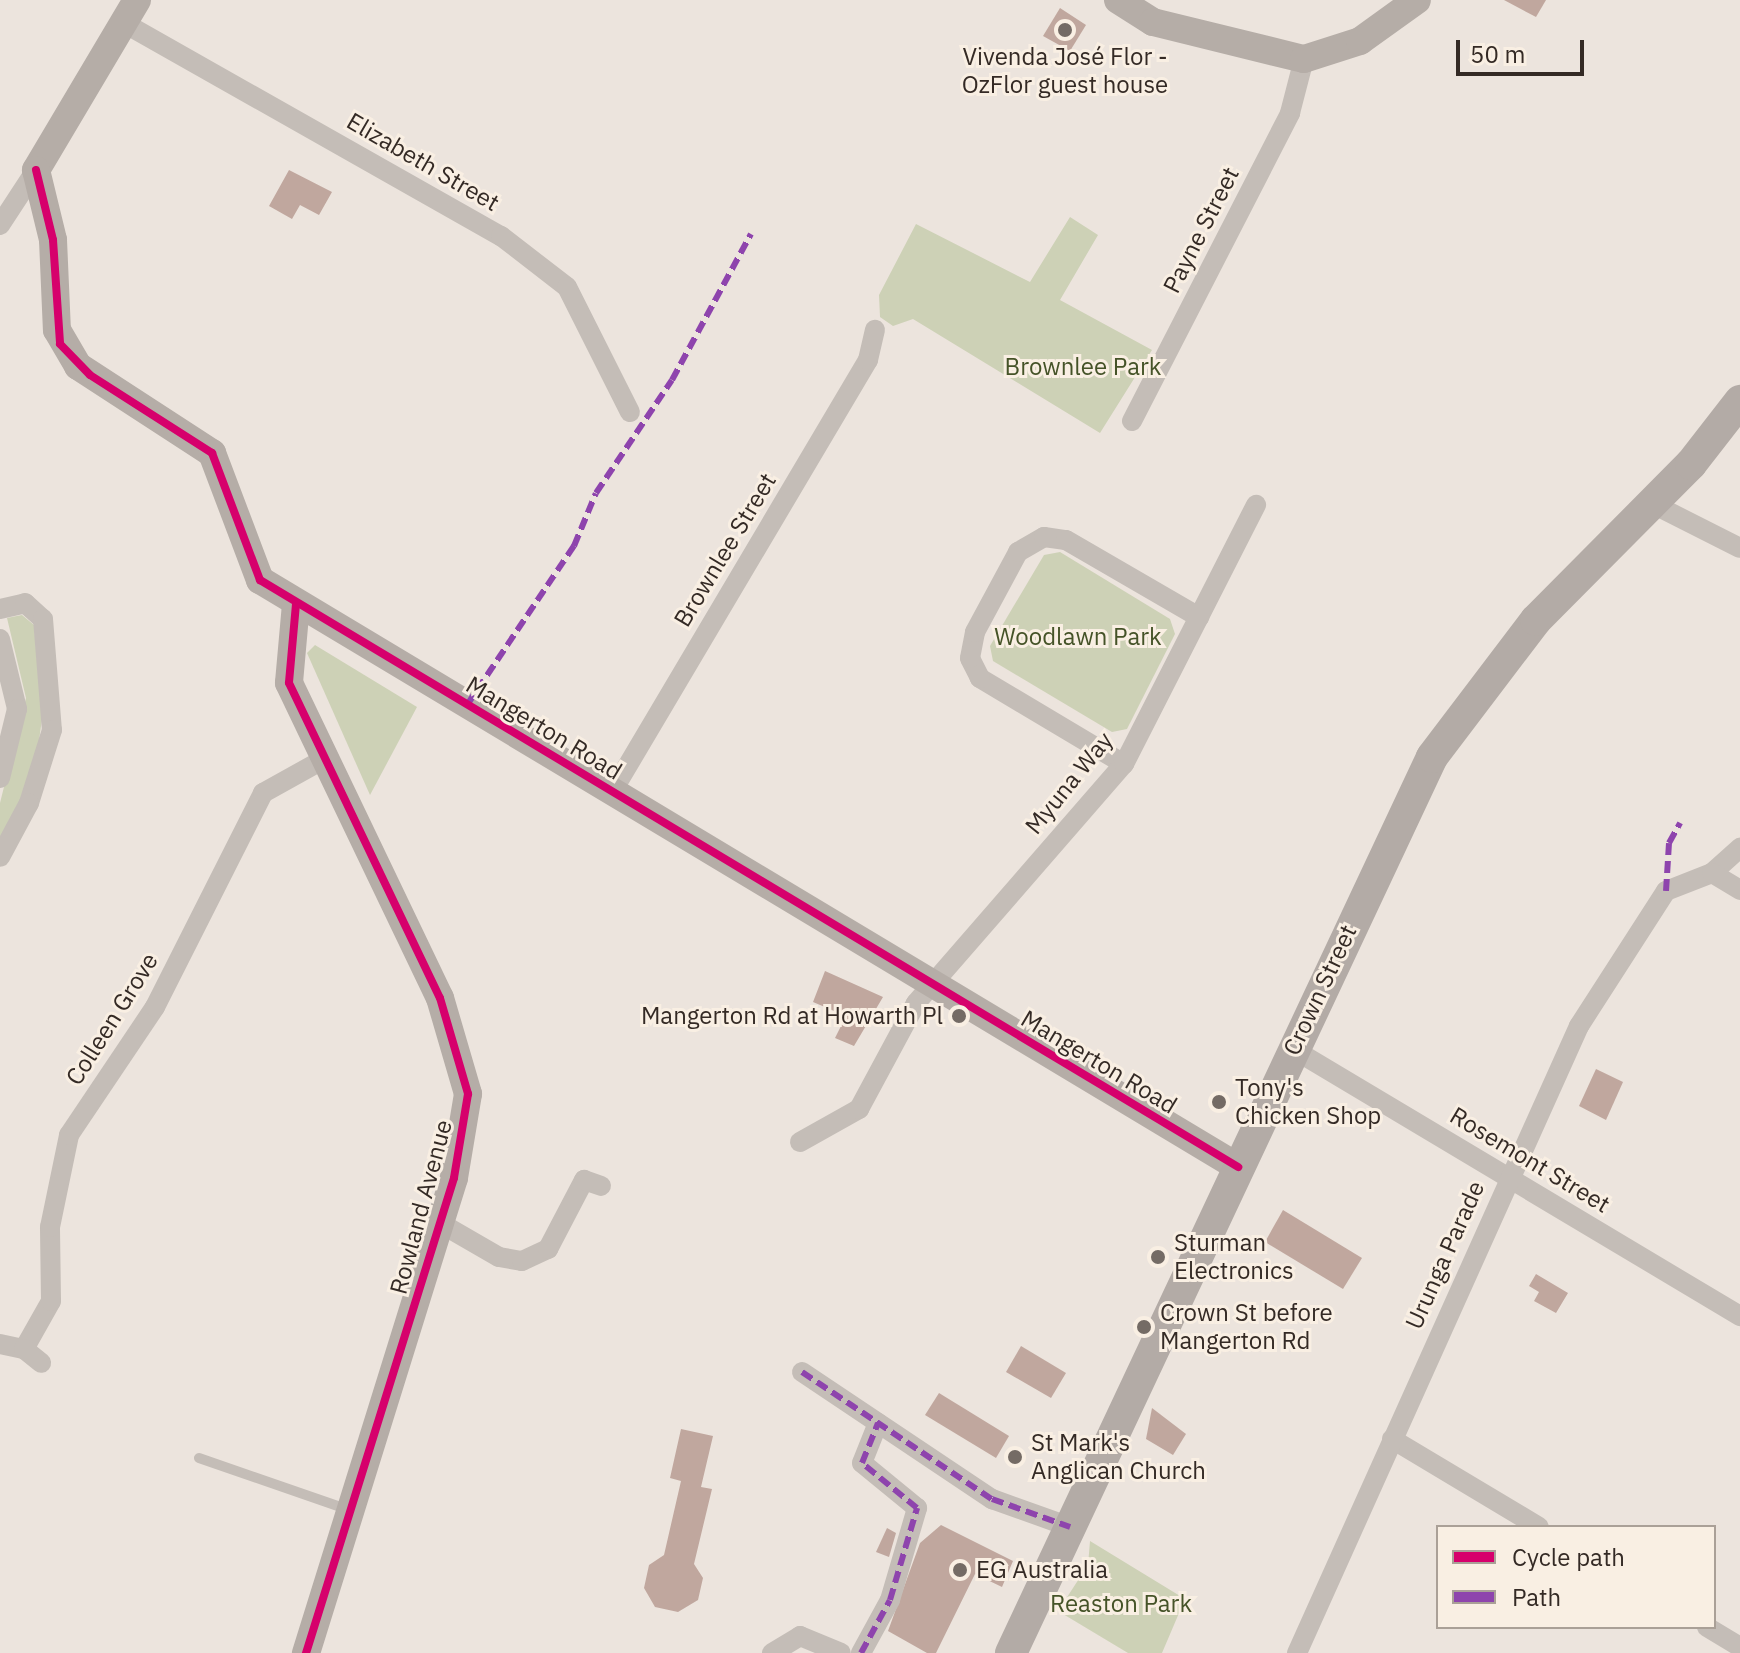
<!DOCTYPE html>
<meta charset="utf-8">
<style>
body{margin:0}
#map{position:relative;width:1740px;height:1653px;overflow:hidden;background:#ece4dd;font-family:"IBM Plex Sans",sans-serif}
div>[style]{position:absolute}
.green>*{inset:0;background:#cdd1b6}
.building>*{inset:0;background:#c0a79e}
.lane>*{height:10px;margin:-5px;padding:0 5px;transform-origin:5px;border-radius:5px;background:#c4bdb7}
.street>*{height:20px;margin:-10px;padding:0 10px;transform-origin:10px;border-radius:10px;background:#c4bdb7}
.secondary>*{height:28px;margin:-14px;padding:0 14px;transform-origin:14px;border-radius:14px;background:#b5ada7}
.primary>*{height:32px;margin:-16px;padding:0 16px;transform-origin:16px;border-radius:16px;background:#b3aba6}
.quiet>*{height:6px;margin-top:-3px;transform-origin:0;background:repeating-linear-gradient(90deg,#8e44ad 0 12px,transparent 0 18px)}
.cycleway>*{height:8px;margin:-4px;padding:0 4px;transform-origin:4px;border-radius:4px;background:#d6006c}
.dots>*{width:22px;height:22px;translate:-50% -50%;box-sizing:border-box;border:4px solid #f9efe3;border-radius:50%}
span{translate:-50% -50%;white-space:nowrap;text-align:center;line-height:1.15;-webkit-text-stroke:6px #f9efe3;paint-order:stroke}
.poi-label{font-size:24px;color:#342a25}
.right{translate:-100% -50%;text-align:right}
.left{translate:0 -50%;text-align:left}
.street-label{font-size:24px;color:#342a25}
.park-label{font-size:24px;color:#455328}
.legend{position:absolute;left:1436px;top:1525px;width:280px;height:104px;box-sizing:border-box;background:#f9efe3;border:2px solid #aaa097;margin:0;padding:10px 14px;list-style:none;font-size:24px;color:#342a25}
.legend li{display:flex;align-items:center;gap:16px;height:40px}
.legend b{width:40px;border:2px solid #aaa097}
.scale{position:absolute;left:1456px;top:40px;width:128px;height:36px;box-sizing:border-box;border:4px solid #342a25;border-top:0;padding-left:10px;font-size:24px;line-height:28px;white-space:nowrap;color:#342a25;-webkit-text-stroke:6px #f9efe3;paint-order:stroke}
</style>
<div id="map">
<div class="green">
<div style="clip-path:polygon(1070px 217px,1098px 235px,1060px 300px,1152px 350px,1100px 433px,913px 319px,893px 326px,880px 317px,879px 295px,916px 224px,1030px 282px)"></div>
<div style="clip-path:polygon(1060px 552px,1170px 619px,1175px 634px,1127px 729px,1112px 732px,993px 661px,990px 646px,1044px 555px)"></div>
<div style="clip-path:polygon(22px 615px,34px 625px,42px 719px,35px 769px,0 844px,0 803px,26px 698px,7px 618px)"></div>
<div style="clip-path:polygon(315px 645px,417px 707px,370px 795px,307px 653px)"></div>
<div style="clip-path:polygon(1090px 1541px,1185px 1599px,1162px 1653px,1128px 1653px,1058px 1611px,1088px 1565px)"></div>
</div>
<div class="building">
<div style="clip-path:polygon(1504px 0,1546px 0,1536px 17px)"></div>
<div style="clip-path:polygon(1060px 8px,1086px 25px,1070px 51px,1043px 36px)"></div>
<div style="clip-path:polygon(289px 170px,332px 192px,319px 215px,300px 205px,292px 219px,269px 206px)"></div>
<div style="clip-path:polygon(825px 971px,883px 997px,854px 1046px,835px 1038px,846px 1016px,813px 1002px)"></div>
<div style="clip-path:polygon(1596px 1069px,1623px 1082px,1606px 1120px,1579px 1106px)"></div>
<div style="clip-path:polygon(1283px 1210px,1362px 1258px,1343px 1289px,1265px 1242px)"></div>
<div style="clip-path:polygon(1536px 1274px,1568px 1293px,1556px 1313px,1534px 1301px,1539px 1292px,1529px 1286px)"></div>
<div style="clip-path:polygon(1021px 1346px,1066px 1373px,1051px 1398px,1006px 1372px)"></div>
<div style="clip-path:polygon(939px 1393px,1009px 1436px,996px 1458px,925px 1415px)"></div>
<div style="clip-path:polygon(1152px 1408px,1186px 1434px,1173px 1455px,1146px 1439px)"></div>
<div style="clip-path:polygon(681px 1429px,713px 1436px,701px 1487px,712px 1489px,694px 1564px,703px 1578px,698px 1600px,678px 1612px,655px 1607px,644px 1588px,649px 1565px,664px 1555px,681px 1481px,670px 1478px)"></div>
<div style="clip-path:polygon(941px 1525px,1013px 1561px,1002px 1587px,975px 1574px,936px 1653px,927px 1653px,888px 1631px,920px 1543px)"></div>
<div style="clip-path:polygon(887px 1528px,896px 1533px,889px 1557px,876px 1552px)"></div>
</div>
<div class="lane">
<div style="left:199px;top:1458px;width:159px;rotate:19.1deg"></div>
</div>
<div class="street">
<div style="left:124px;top:23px;width:433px;rotate:29.5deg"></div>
<div style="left:501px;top:236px;width:83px;rotate:37.7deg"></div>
<div style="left:567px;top:287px;width:140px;rotate:63.3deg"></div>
<div style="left:0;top:225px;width:66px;rotate:-56.8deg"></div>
<div style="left:1132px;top:421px;width:346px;rotate:-62.8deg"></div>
<div style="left:1290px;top:113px;width:56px;rotate:-75.5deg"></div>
<div style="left:1653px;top:504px;width:97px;rotate:26.8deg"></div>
<div style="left:0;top:609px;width:26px;rotate:-13deg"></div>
<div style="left:25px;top:603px;width:24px;rotate:42deg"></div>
<div style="left:43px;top:619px;width:111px;rotate:85.4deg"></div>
<div style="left:52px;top:730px;width:77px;rotate:107.5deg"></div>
<div style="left:29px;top:803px;width:61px;rotate:118.2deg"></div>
<div style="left:0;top:639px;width:72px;rotate:76.3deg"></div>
<div style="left:17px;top:709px;width:71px;rotate:103.8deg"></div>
<div style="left:1124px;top:764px;width:168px;rotate:-149.2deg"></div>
<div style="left:980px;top:678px;width:22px;rotate:-117deg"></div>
<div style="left:970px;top:658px;width:26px;rotate:-79deg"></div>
<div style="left:975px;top:632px;width:91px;rotate:-61.7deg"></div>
<div style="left:1018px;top:552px;width:30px;rotate:-30deg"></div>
<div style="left:1044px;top:537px;width:22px;rotate:8deg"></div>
<div style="left:1066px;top:540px;width:154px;rotate:30.1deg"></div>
<div style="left:612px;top:792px;width:502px;rotate:-59.35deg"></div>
<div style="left:868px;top:360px;width:31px;rotate:-77deg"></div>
<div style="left:1712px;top:873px;width:38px;rotate:-42deg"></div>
<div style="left:1293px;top:1049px;width:521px;rotate:30.85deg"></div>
<div style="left:800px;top:1142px;width:68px;rotate:-29.2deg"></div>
<div style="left:859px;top:1109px;width:120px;rotate:-61.7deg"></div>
<div style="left:916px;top:1003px;width:317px;rotate:-49deg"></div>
<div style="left:1124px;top:764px;width:291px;rotate:-63deg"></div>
<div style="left:440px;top:1223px;width:68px;rotate:30deg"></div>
<div style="left:499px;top:1257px;width:23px;rotate:10deg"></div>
<div style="left:522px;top:1261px;width:29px;rotate:-25deg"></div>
<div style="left:548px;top:1249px;width:78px;rotate:-62.4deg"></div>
<div style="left:584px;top:1180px;width:18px;rotate:19deg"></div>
<div style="left:0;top:1344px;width:25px;rotate:12deg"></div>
<div style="left:24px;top:1349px;width:55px;rotate:-60.6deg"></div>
<div style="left:51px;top:1301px;width:74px;rotate:-90.8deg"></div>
<div style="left:50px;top:1227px;width:94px;rotate:-78.3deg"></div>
<div style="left:69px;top:1135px;width:154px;rotate:-56.1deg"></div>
<div style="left:155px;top:1007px;width:240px;rotate:-63.2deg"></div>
<div style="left:263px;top:793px;width:72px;rotate:-29.1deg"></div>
<div style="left:24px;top:1349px;width:22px;rotate:39deg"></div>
<div style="left:802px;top:1372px;width:229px;rotate:33.8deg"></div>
<div style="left:992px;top:1499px;width:83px;rotate:19.7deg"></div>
<div style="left:1392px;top:1439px;width:171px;rotate:30.9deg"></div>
<div style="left:1707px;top:1627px;width:39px;rotate:31deg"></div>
<div style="left:772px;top:1653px;width:33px;rotate:-31deg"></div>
<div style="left:800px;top:1636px;width:44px;rotate:22.5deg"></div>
<div style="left:861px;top:1653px;width:60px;rotate:-61.3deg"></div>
<div style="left:890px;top:1600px;width:96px;rotate:-73.6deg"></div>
<div style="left:917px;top:1508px;width:71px;rotate:-140.7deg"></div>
<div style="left:862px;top:1463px;width:43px;rotate:-68.2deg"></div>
<div style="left:1297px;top:1653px;width:687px;rotate:-65.78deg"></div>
<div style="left:1579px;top:1026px;width:161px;rotate:-57.2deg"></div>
<div style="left:1666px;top:891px;width:49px;rotate:-21.4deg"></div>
<div style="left:1712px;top:873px;width:33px;rotate:31deg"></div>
</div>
<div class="secondary">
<div style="left:137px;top:0;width:198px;rotate:120.7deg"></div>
<div style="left:36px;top:170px;width:72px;rotate:76.3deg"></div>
<div style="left:53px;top:240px;width:90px;rotate:87.5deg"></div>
<div style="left:57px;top:330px;width:42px;rotate:59.7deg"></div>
<div style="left:78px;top:366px;width:160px;rotate:33deg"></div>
<div style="left:212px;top:453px;width:136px;rotate:69.3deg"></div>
<div style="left:260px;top:580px;width:1141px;rotate:30.97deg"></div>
<div style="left:1118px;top:0;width:41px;rotate:32.2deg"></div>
<div style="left:1153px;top:22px;width:155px;rotate:13.8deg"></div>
<div style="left:1304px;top:59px;width:59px;rotate:-17.8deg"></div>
<div style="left:1360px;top:41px;width:70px;rotate:-35.7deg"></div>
<div style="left:296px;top:604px;width:79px;rotate:95.1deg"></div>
<div style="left:289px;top:683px;width:349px;rotate:64.4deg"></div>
<div style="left:440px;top:998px;width:100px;rotate:73.7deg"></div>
<div style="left:468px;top:1094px;width:85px;rotate:99.5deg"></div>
<div style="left:454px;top:1178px;width:498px;rotate:107.3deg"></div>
</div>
<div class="primary">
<div style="left:1011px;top:1653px;width:990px;rotate:-64.83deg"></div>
<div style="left:1432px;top:757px;width:172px;rotate:-52.8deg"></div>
<div style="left:1536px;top:620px;width:220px;rotate:-45.2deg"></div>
<div style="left:1691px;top:464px;width:80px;rotate:-52.1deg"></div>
</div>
<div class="quiet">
<div style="left:467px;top:705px;width:192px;rotate:-56.1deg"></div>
<div style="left:574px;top:546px;width:57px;rotate:-67.5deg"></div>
<div style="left:596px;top:493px;width:136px;rotate:-56.1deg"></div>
<div style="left:672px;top:380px;width:166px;rotate:-61.6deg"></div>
<div style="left:1666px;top:891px;width:48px;rotate:-86.4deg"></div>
<div style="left:1669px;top:843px;width:23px;rotate:-61deg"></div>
<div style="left:802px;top:1372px;width:229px;rotate:33.8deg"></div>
<div style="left:992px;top:1499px;width:83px;rotate:19.7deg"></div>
<div style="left:861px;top:1653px;width:60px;rotate:-61.3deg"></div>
<div style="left:890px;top:1600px;width:96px;rotate:-73.6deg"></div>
<div style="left:917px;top:1508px;width:71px;rotate:-140.7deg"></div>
<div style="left:862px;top:1463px;width:43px;rotate:-68.2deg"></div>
</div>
<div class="cycleway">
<div style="left:36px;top:170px;width:72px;rotate:76.3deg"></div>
<div style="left:53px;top:240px;width:104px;rotate:86.1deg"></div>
<div style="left:60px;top:344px;width:43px;rotate:45.9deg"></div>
<div style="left:90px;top:375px;width:145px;rotate:32.6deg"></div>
<div style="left:212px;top:453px;width:136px;rotate:69.3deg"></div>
<div style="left:260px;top:580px;width:1141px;rotate:30.97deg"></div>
<div style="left:296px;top:604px;width:79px;rotate:95.1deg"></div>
<div style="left:289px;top:683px;width:349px;rotate:64.4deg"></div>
<div style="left:440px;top:998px;width:100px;rotate:73.7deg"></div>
<div style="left:468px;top:1094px;width:85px;rotate:99.5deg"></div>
<div style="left:454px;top:1178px;width:498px;rotate:107.3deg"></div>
</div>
<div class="dots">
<div style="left:1065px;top:30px;background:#746b65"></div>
<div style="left:959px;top:1016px;background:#746b65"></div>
<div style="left:1219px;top:1102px;background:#746b65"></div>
<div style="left:1158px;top:1257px;background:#746b65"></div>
<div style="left:1144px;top:1327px;background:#746b65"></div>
<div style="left:1015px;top:1457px;background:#746b65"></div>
<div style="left:960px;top:1570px;background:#746b65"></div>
</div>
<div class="poi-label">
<span style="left:1065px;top:71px">Vivenda José Flor -<br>OzFlor guest house</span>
<span class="right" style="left:943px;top:1016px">Mangerton Rd at Howarth Pl</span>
<span class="left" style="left:1235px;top:1102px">Tony's<br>Chicken Shop</span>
<span class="left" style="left:1174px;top:1257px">Sturman<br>Electronics</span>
<span class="left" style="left:1160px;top:1327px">Crown St before<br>Mangerton Rd</span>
<span class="left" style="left:1031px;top:1457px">St Mark's<br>Anglican Church</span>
<span class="left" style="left:976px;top:1570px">EG Australia</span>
</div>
<div class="street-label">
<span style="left:423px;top:162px;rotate:30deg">Elizabeth Street</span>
<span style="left:1201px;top:230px;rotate:-63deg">Payne Street</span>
<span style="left:725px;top:550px;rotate:-59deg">Brownlee Street</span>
<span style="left:544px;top:728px;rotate:31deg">Mangerton Road</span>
<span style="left:1069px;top:783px;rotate:-51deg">Myuna Way</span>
<span style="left:1320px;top:990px;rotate:-65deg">Crown Street</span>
<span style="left:112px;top:1019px;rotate:-58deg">Colleen Grove</span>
<span style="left:1099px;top:1062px;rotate:31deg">Mangerton Road</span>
<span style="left:1530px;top:1160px;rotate:31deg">Rosemont Street</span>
<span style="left:421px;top:1207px;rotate:-75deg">Rowland Avenue</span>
<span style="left:1445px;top:1255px;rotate:-66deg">Urunga Parade</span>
</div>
<div class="park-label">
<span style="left:1083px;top:367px">Brownlee Park</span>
<span style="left:1078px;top:637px">Woodlawn Park</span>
<span style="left:1121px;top:1604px">Reaston Park</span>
</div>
<ul class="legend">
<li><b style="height:10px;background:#d6006c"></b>Cycle path</li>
<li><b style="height:10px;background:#8e44ad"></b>Path</li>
</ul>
<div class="scale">50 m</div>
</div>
